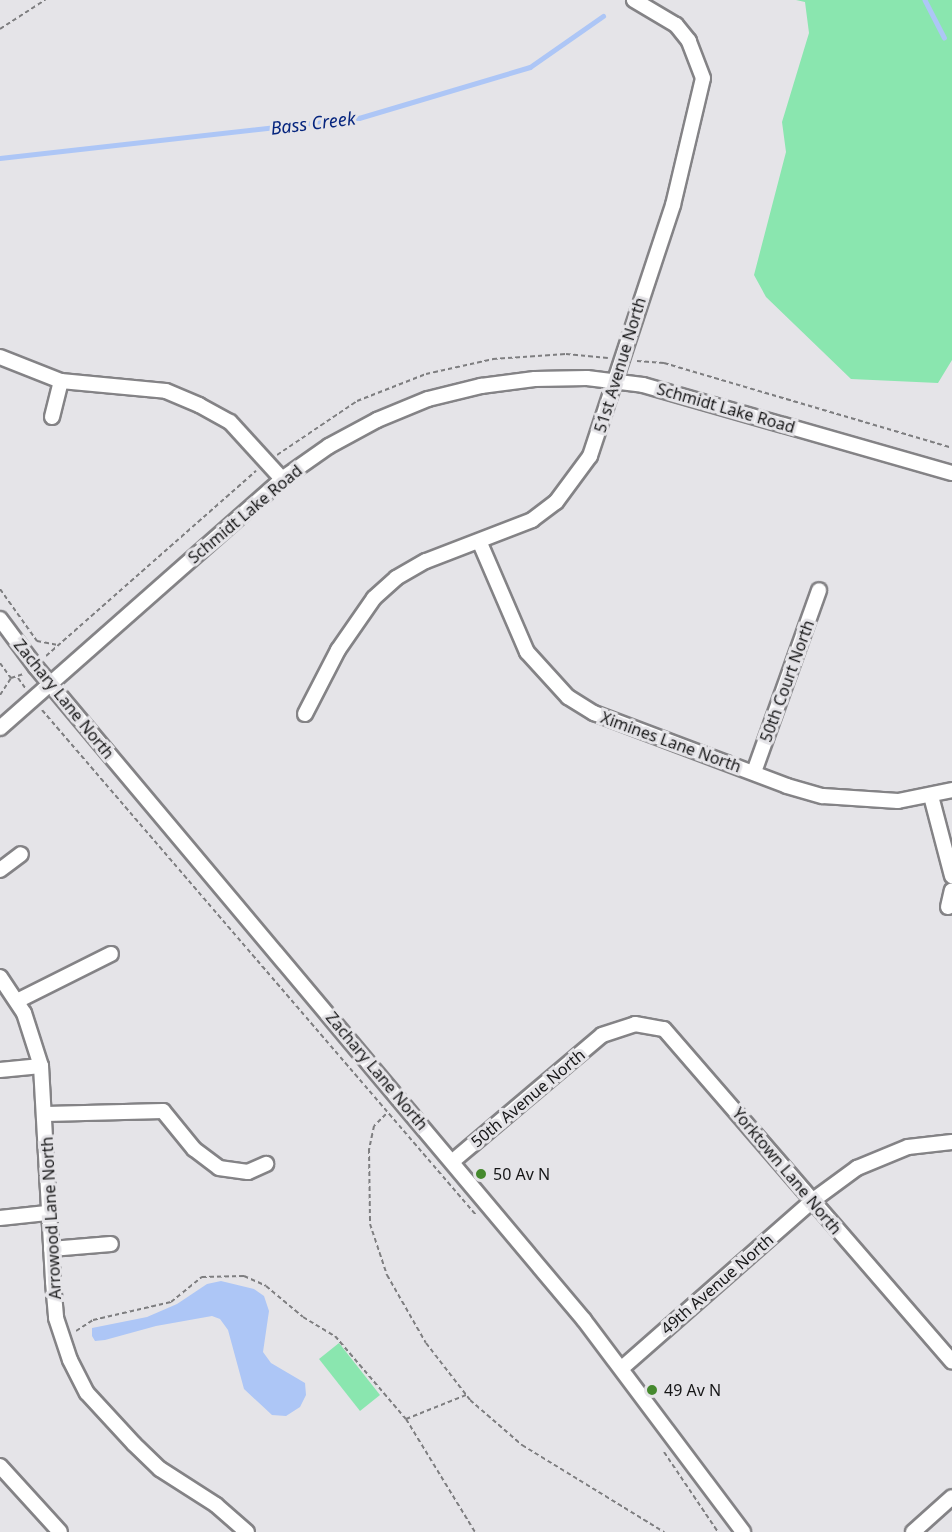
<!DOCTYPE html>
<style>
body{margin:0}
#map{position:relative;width:952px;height:1532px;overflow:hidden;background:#e5e4e8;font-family:"Noto Sans",sans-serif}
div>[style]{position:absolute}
.green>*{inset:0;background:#8ae6af}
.water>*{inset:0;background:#adc6f6}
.stream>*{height:4.5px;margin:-2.25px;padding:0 2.25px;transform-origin:2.25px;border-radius:2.25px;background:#adc6f6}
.path>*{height:2px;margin-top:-1px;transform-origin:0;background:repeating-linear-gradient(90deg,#7e7e80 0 4.5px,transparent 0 7.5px)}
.roads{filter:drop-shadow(2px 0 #848386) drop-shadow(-2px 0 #848386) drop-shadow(0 2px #848386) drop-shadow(0 -2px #848386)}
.minor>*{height:14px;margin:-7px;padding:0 7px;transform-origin:7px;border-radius:7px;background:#fff}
.dots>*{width:16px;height:16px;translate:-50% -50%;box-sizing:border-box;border:3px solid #e5e4e8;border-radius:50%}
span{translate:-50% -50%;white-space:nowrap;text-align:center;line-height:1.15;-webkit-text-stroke:6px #e5e4e8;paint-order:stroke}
.street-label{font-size:16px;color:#161617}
.poi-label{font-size:16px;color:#161617}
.left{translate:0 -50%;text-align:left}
.water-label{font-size:18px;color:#06257e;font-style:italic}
</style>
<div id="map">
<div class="green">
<div style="clip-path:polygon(796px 0,952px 0,952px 360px,938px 383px,851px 379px,766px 297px,754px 275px,786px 152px,782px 122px,809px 33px,805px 2px)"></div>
<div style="clip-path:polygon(339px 1343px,380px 1395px,360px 1411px,319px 1359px)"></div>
</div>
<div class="water">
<div style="clip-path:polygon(221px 1281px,254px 1289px,264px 1296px,269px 1311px,263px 1352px,271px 1363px,305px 1383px,306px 1395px,300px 1407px,286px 1416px,272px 1415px,244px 1389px,228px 1330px,220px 1319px,212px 1316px,156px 1326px,105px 1340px,95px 1341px,92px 1336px,92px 1328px,147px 1317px,177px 1304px,207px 1284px)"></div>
</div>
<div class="stream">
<div style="left:925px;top:0;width:42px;rotate:62.8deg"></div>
<div style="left:0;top:158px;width:361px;rotate:-6.4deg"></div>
<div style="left:359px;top:118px;width:178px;rotate:-16.6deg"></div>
<div style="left:530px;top:67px;width:89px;rotate:-34.9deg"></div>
</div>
<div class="path">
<div style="left:0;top:29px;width:54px;rotate:-32.8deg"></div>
<div style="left:637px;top:361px;width:27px;rotate:4deg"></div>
<div style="left:664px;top:363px;width:300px;rotate:16.4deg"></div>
<div style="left:277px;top:455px;width:97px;rotate:-34deg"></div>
<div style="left:357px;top:401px;width:74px;rotate:-21.4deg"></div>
<div style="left:426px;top:374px;width:69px;rotate:-12.6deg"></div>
<div style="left:493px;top:359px;width:73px;rotate:-3.9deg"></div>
<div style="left:566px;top:354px;width:42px;rotate:5.4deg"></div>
<div style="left:0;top:589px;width:64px;rotate:54.6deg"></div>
<div style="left:37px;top:641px;width:20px;rotate:11deg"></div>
<div style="left:46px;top:656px;width:280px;rotate:-41.4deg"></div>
<div style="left:0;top:663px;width:19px;rotate:54deg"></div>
<div style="left:18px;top:678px;width:14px;rotate:54deg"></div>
<div style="left:0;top:695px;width:20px;rotate:-57deg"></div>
<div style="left:11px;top:678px;width:13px;rotate:-18deg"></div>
<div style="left:42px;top:710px;width:666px;rotate:49.32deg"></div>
<div style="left:386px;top:1114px;width:17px;rotate:135deg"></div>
<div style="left:374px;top:1126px;width:24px;rotate:102deg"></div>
<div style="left:369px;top:1149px;width:75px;rotate:89.2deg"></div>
<div style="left:370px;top:1224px;width:54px;rotate:71.6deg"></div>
<div style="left:387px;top:1275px;width:78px;rotate:60.2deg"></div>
<div style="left:426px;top:1343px;width:72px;rotate:52.3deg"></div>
<div style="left:470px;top:1400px;width:69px;rotate:40.9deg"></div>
<div style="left:522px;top:1445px;width:167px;rotate:31.5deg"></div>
<div style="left:76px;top:1331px;width:20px;rotate:-33deg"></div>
<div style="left:93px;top:1320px;width:80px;rotate:-13deg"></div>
<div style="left:171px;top:1302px;width:40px;rotate:-39deg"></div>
<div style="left:202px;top:1277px;width:42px;rotate:-1.4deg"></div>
<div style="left:244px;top:1276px;width:24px;rotate:24deg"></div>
<div style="left:266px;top:1286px;width:48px;rotate:40deg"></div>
<div style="left:303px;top:1317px;width:37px;rotate:31deg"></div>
<div style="left:335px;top:1336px;width:109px;rotate:49.5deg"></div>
<div style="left:406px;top:1419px;width:65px;rotate:-21.8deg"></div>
<div style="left:406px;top:1419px;width:132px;rotate:58.6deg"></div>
<div style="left:664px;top:1452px;width:97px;rotate:56deg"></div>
</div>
<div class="roads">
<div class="minor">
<div style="left:0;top:357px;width:66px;rotate:21.5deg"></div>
<div style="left:61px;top:381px;width:105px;rotate:5.4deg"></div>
<div style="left:166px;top:391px;width:36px;rotate:23deg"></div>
<div style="left:199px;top:405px;width:35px;rotate:29deg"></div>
<div style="left:230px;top:422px;width:77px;rotate:47.6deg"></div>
<div style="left:52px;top:417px;width:37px;rotate:-76deg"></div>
<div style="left:480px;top:543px;width:119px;rotate:66.7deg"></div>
<div style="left:527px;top:652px;width:61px;rotate:47.7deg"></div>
<div style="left:568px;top:697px;width:31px;rotate:32deg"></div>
<div style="left:594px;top:713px;width:206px;rotate:20.7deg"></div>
<div style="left:787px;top:786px;width:37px;rotate:16deg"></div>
<div style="left:823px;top:796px;width:75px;rotate:3.8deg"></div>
<div style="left:898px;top:801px;width:55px;rotate:-11.5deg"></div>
<div style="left:0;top:619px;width:59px;rotate:53.3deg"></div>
<div style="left:35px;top:666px;width:854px;rotate:49.99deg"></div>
<div style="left:584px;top:1320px;width:265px;rotate:53.1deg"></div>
<div style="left:305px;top:714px;width:72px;rotate:-62.7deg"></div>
<div style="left:338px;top:650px;width:63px;rotate:-55.3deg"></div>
<div style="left:374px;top:598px;width:30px;rotate:-42deg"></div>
<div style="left:396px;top:578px;width:34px;rotate:-30deg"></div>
<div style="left:426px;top:561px;width:114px;rotate:-21.1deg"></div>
<div style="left:532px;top:520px;width:30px;rotate:-37deg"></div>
<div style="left:556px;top:502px;width:57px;rotate:-53.5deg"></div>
<div style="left:590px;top:456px;width:264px;rotate:-71.7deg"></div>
<div style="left:673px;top:205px;width:130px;rotate:-76.7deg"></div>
<div style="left:703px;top:78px;width:40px;rotate:-111deg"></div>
<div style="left:689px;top:41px;width:21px;rotate:-129deg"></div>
<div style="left:676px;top:25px;width:49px;rotate:-149.2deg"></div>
<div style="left:0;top:728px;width:376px;rotate:-41.4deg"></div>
<div style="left:282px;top:479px;width:57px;rotate:-35.1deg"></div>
<div style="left:329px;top:446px;width:55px;rotate:-28.4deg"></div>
<div style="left:377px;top:420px;width:55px;rotate:-22.4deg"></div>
<div style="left:428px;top:399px;width:55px;rotate:-13.8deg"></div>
<div style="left:481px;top:386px;width:54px;rotate:-7.4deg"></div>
<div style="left:535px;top:379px;width:52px;rotate:-1.1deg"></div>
<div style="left:587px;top:378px;width:56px;rotate:7.1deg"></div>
<div style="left:643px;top:385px;width:321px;rotate:15.9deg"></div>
<div style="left:754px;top:772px;width:193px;rotate:-70.3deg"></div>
<div style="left:931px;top:796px;width:83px;rotate:75.3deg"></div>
<div style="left:0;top:870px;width:26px;rotate:-37deg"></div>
<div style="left:948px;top:907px;width:17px;rotate:-77deg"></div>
<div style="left:0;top:977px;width:43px;rotate:56.3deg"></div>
<div style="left:24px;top:1013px;width:56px;rotate:72.2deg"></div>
<div style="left:41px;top:1066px;width:216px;rotate:86.8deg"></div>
<div style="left:53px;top:1282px;width:36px;rotate:85deg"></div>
<div style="left:56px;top:1318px;width:44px;rotate:71.6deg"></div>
<div style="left:70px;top:1360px;width:37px;rotate:63deg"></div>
<div style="left:87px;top:1393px;width:69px;rotate:47.3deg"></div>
<div style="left:134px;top:1444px;width:36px;rotate:44deg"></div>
<div style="left:160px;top:1469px;width:67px;rotate:32.7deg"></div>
<div style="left:216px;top:1505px;width:41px;rotate:41.1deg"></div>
<div style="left:17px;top:1001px;width:105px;rotate:-26.6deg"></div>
<div style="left:0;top:1070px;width:41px;rotate:-5.6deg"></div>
<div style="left:46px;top:1114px;width:117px;rotate:-1.5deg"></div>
<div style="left:163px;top:1111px;width:49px;rotate:50.8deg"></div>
<div style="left:194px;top:1149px;width:31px;rotate:37deg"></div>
<div style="left:219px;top:1168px;width:29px;rotate:8deg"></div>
<div style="left:248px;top:1172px;width:20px;rotate:-24deg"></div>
<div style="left:453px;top:1161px;width:195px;rotate:-40.2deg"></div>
<div style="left:602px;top:1035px;width:35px;rotate:-18deg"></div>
<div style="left:635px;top:1024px;width:29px;rotate:10deg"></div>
<div style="left:664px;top:1029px;width:440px;rotate:49.1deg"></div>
<div style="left:0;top:1218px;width:47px;rotate:-6.1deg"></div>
<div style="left:51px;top:1249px;width:60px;rotate:-4.8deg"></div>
<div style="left:622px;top:1368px;width:253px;rotate:-41.3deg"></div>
<div style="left:812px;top:1201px;width:56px;rotate:-36.3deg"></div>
<div style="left:857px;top:1168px;width:55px;rotate:-22.4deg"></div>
<div style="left:908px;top:1147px;width:44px;rotate:-6.5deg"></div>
<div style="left:0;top:1466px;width:89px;rotate:47.7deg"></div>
<div style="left:913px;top:1532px;width:52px;rotate:-41.9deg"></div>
</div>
</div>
<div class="dots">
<div style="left:481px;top:1174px;background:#45892e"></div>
<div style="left:652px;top:1390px;background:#45892e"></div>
</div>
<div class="street-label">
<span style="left:620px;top:365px;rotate:-73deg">51st Avenue North</span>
<span style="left:726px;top:408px;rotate:16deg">Schmidt Lake Road</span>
<span style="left:245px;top:514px;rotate:-40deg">Schmidt Lake Road</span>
<span style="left:787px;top:681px;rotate:-70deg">50th Court North</span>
<span style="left:64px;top:699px;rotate:51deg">Zachary Lane North</span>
<span style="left:671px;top:742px;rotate:20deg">Ximines Lane North</span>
<span style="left:377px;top:1071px;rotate:50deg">Zachary Lane North</span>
<span style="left:528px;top:1098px;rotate:-40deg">50th Avenue North</span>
<span style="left:787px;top:1171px;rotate:50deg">Yorktown Lane North</span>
<span style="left:51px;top:1218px;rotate:-93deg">Arrowood Lane North</span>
<span style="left:717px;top:1284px;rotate:-41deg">49th Avenue North</span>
</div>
<div class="poi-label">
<span class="left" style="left:493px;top:1174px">50 Av N</span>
<span class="left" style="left:664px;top:1390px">49 Av N</span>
</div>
<div class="water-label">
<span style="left:313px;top:123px;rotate:-7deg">Bass Creek</span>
</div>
</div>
